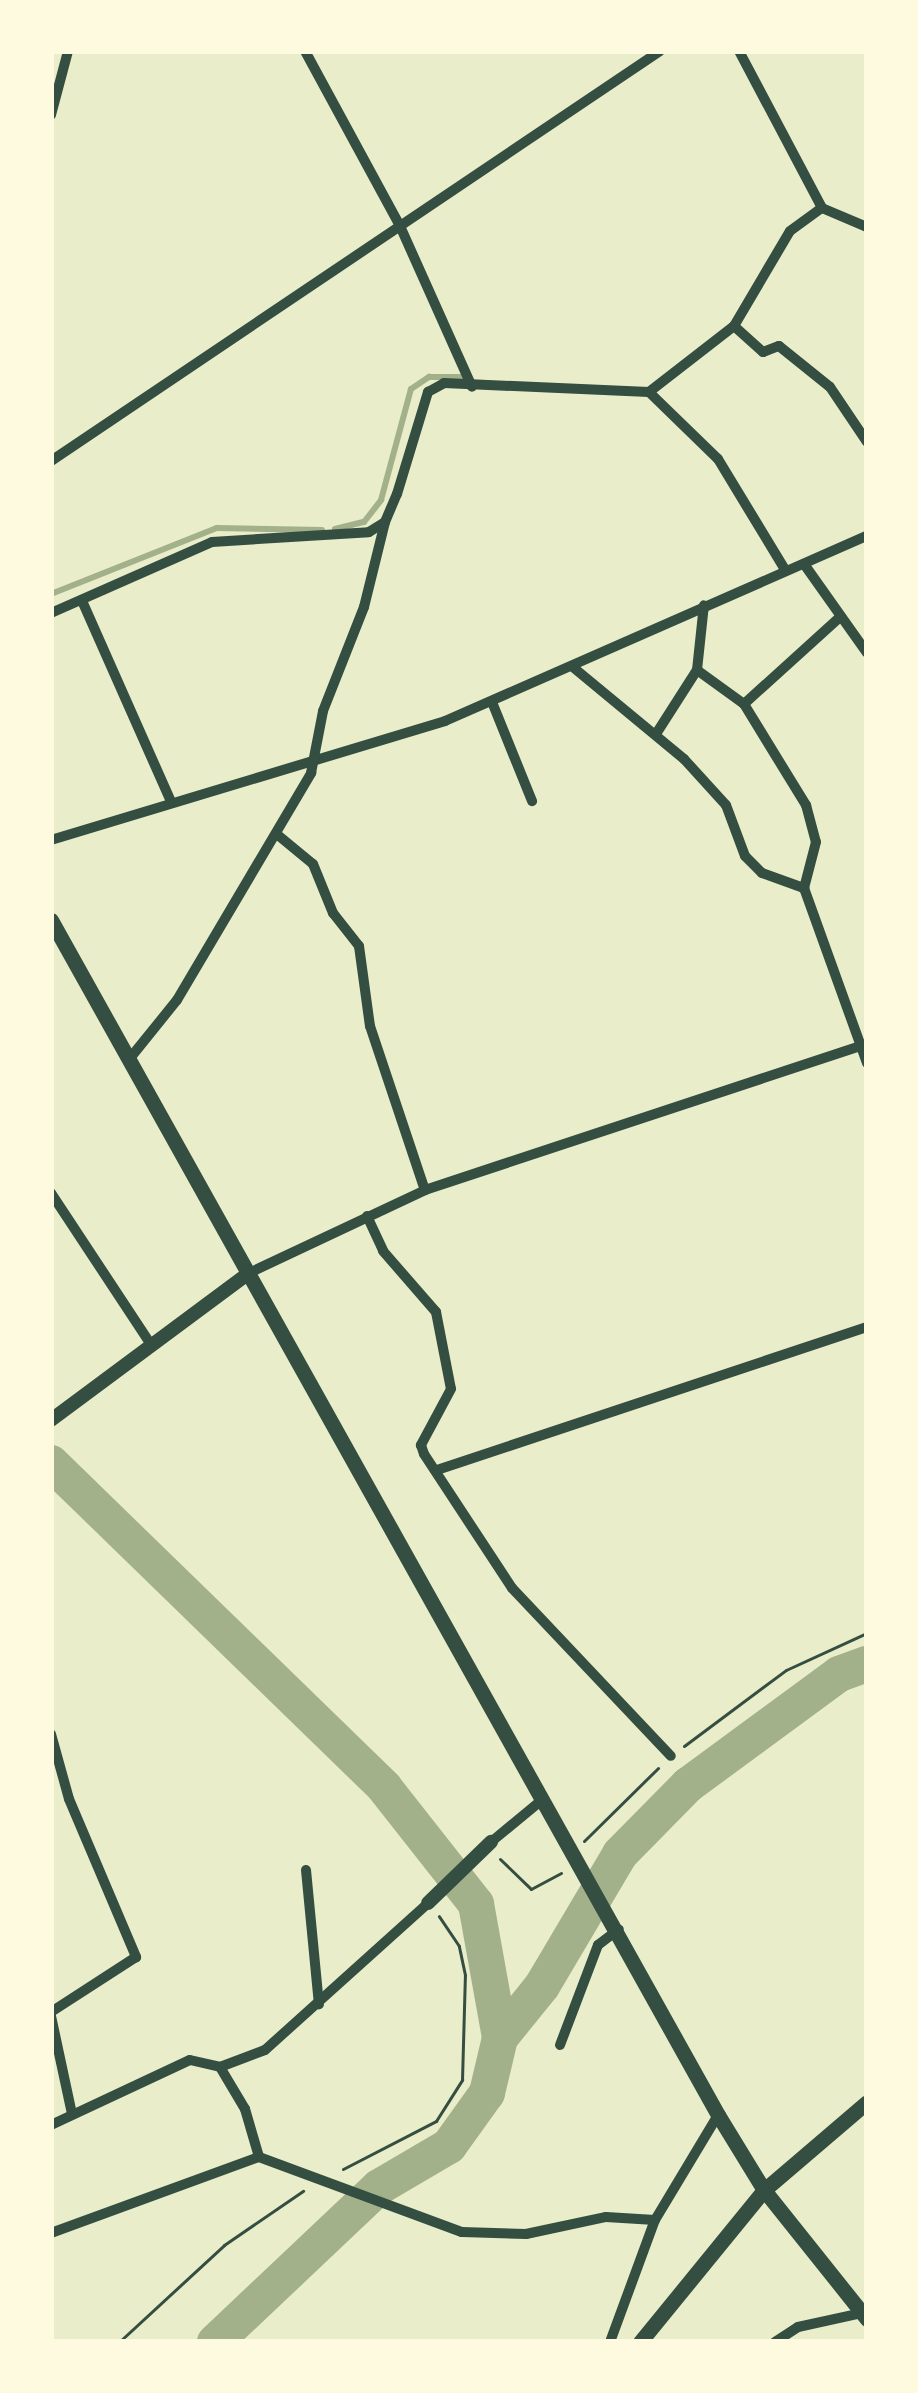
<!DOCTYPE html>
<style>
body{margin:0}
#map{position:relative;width:918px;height:2393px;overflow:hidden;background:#e9edc9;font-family:"Public Sans",sans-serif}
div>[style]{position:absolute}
.stream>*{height:6px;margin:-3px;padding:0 3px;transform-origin:3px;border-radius:3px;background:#a3b18a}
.river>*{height:36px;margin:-18px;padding:0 18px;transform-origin:18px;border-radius:18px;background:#a3b18a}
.path>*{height:3px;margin:-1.5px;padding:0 1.5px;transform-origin:1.5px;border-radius:1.5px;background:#344e41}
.minor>*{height:10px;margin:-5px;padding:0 5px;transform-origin:5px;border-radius:5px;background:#344e41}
.secondary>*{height:14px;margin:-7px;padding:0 7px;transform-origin:7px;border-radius:7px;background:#344e41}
.primary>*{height:15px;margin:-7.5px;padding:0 7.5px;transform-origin:7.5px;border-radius:7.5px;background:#344e41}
span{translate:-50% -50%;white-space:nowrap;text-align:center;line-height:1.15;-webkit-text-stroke:12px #fefae0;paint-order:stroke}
.frame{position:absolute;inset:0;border:54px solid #fefae0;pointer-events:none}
</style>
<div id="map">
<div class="stream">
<div style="left:335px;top:529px;width:30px;rotate:-14deg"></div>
<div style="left:364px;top:522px;width:28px;rotate:-52deg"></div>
<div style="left:381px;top:500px;width:115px;rotate:-74.9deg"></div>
<div style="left:411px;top:389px;width:22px;rotate:-34deg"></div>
<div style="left:429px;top:377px;width:34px"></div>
<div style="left:51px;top:594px;width:179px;rotate:-21.7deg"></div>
<div style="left:217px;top:528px;width:105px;rotate:1.1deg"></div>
</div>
<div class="river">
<div style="left:51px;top:1463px;width:465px;rotate:44.2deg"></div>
<div style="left:384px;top:1787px;width:149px;rotate:51.8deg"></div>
<div style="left:476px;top:1904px;width:136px;rotate:79.8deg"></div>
<div style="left:500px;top:2038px;width:57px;rotate:103.3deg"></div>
<div style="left:487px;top:2093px;width:65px;rotate:125.6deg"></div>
<div style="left:449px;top:2146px;width:81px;rotate:149.6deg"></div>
<div style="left:379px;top:2187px;width:226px;rotate:136.6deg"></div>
<div style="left:500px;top:2038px;width:67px;rotate:-51.1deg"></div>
<div style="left:542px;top:1986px;width:153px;rotate:-59.4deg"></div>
<div style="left:620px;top:1854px;width:97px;rotate:-45.4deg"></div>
<div style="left:688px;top:1785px;width:187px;rotate:-36.3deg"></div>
<div style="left:839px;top:1674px;width:30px;rotate:-20deg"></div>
</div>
<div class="path">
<div style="left:684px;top:1746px;width:127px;rotate:-36.7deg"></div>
<div style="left:786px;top:1670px;width:89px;rotate:-24.6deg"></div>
<div style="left:584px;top:1841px;width:104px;rotate:-44.6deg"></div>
<div style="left:500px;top:1859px;width:43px;rotate:44.1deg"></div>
<div style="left:531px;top:1889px;width:34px;rotate:-28deg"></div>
<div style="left:343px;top:2169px;width:105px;rotate:-27.3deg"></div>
<div style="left:436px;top:2121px;width:49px;rotate:-57.6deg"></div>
<div style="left:462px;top:2080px;width:105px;rotate:-88.4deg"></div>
<div style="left:465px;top:1975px;width:30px;rotate:-102deg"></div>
<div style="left:459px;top:1946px;width:36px;rotate:-124deg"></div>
<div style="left:119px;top:2342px;width:143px;rotate:-42.7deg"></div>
<div style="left:224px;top:2245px;width:96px;rotate:-34.4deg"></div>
</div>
<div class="minor">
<div style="left:305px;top:51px;width:199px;rotate:61.5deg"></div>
<div style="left:400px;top:226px;width:176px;rotate:65.9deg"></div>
<div style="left:739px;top:51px;width:178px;rotate:62.1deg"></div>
<div style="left:51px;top:115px;width:66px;rotate:-75.1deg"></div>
<div style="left:734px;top:326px;width:39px;rotate:42deg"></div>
<div style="left:763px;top:352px;width:17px;rotate:-21deg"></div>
<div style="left:779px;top:346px;width:65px;rotate:38.8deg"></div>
<div style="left:830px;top:387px;width:66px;rotate:56.1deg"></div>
<div style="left:649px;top:392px;width:96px;rotate:44.2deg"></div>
<div style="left:718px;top:459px;width:127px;rotate:58.8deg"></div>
<div style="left:51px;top:461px;width:734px;rotate:-33.95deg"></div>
<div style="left:804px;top:564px;width:109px;rotate:54.7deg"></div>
<div style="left:83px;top:603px;width:218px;rotate:66.1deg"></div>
<div style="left:51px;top:613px;width:176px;rotate:-23.8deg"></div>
<div style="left:212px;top:542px;width:157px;rotate:-3.6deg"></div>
<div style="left:369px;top:532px;width:19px;rotate:-32deg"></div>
<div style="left:385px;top:522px;width:30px;rotate:-67deg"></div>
<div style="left:397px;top:494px;width:107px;rotate:-73.1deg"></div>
<div style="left:428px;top:392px;width:18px;rotate:-29deg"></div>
<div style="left:444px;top:383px;width:205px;rotate:2.5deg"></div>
<div style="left:649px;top:392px;width:108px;rotate:-37.8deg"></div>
<div style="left:734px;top:326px;width:110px;rotate:-59.5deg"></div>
<div style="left:790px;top:231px;width:39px;rotate:-36deg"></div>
<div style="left:822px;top:208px;width:49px;rotate:22.9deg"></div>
<div style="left:574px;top:668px;width:143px;rotate:39.6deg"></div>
<div style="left:684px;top:759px;width:62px;rotate:47.6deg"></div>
<div style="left:726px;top:805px;width:54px;rotate:69.6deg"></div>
<div style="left:745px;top:856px;width:24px;rotate:45deg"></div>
<div style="left:762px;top:873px;width:45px;rotate:19.7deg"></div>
<div style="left:804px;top:888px;width:186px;rotate:70.2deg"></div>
<div style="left:697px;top:670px;width:58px;rotate:35.9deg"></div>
<div style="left:744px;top:704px;width:119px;rotate:58.5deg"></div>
<div style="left:806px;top:805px;width:38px;rotate:75deg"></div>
<div style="left:816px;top:842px;width:48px;rotate:104.6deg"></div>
<div style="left:492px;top:702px;width:107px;rotate:68deg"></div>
<div style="left:744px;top:704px;width:130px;rotate:-42.2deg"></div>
<div style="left:656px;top:734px;width:76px;rotate:-57.4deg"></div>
<div style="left:697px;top:670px;width:65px;rotate:-83.9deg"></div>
<div style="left:279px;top:836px;width:44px;rotate:39.5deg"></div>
<div style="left:313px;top:864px;width:53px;rotate:67.8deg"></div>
<div style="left:333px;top:913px;width:42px;rotate:51.8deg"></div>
<div style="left:359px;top:946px;width:81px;rotate:82.2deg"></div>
<div style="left:370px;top:1026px;width:173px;rotate:71.5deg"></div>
<div style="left:51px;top:840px;width:412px;rotate:-16.8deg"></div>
<div style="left:445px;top:721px;width:461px;rotate:-23.7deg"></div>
<div style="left:131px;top:1057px;width:73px;rotate:-51.1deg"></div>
<div style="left:177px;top:1000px;width:264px;rotate:-59.4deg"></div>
<div style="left:311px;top:773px;width:63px;rotate:-79deg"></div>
<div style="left:323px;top:711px;width:112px;rotate:-68.5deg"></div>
<div style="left:364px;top:607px;width:88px;rotate:-76.1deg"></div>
<div style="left:51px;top:1193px;width:183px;rotate:56.6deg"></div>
<div style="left:367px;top:1216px;width:38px;rotate:65deg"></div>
<div style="left:383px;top:1251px;width:81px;rotate:49deg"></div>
<div style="left:436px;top:1312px;width:78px;rotate:79deg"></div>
<div style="left:451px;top:1389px;width:64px;rotate:118.2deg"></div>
<div style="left:421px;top:1445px;width:9px;rotate:72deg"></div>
<div style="left:424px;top:1454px;width:160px;rotate:56.7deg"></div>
<div style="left:512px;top:1588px;width:231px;rotate:46.6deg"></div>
<div style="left:249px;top:1273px;width:195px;rotate:-25.2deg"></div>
<div style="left:425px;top:1190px;width:465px;rotate:-18.3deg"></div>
<div style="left:437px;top:1470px;width:453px;rotate:-18.4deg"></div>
<div style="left:51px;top:1734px;width:67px;rotate:74.5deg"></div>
<div style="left:69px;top:1799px;width:172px;rotate:67deg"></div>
<div style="left:136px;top:1957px;width:101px;rotate:147.1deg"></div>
<div style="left:491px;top:1842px;width:67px;rotate:-39.6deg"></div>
<div style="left:306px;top:1870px;width:135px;rotate:84.5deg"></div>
<div style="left:51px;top:2016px;width:100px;rotate:77.9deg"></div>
<div style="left:560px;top:2045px;width:107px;rotate:-69.2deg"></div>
<div style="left:598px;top:1945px;width:26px;rotate:-37deg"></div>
<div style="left:220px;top:2067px;width:49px;rotate:59.2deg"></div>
<div style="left:245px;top:2109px;width:50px;rotate:73.7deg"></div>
<div style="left:51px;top:2125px;width:153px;rotate:-25.1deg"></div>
<div style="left:190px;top:2060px;width:31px;rotate:13deg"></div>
<div style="left:220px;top:2067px;width:48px;rotate:-20.7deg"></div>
<div style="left:265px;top:2050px;width:219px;rotate:-42deg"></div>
<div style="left:51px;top:2233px;width:221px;rotate:-20.1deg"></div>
<div style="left:259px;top:2157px;width:216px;rotate:20.3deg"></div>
<div style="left:462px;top:2232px;width:64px;rotate:1.8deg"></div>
<div style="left:526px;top:2234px;width:82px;rotate:-12deg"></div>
<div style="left:606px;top:2217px;width:49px;rotate:3.5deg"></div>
<div style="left:655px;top:2220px;width:122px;rotate:-59deg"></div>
<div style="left:610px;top:2342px;width:130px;rotate:-69.8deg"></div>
<div style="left:775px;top:2342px;width:27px;rotate:-33deg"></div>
<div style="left:798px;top:2327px;width:66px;rotate:-12.3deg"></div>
</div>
<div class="secondary">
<div style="left:51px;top:1420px;width:247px;rotate:-36.6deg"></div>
<div style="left:428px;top:1903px;width:88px;rotate:-44.1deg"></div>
</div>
<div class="primary">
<div style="left:51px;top:920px;width:1369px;rotate:60.83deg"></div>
<div style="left:718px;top:2115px;width:88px;rotate:58.5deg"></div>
<div style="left:764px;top:2190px;width:165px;rotate:51.4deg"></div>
<div style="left:640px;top:2342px;width:196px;rotate:-50.8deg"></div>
<div style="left:764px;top:2190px;width:135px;rotate:-40.5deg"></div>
</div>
<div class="frame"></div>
</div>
